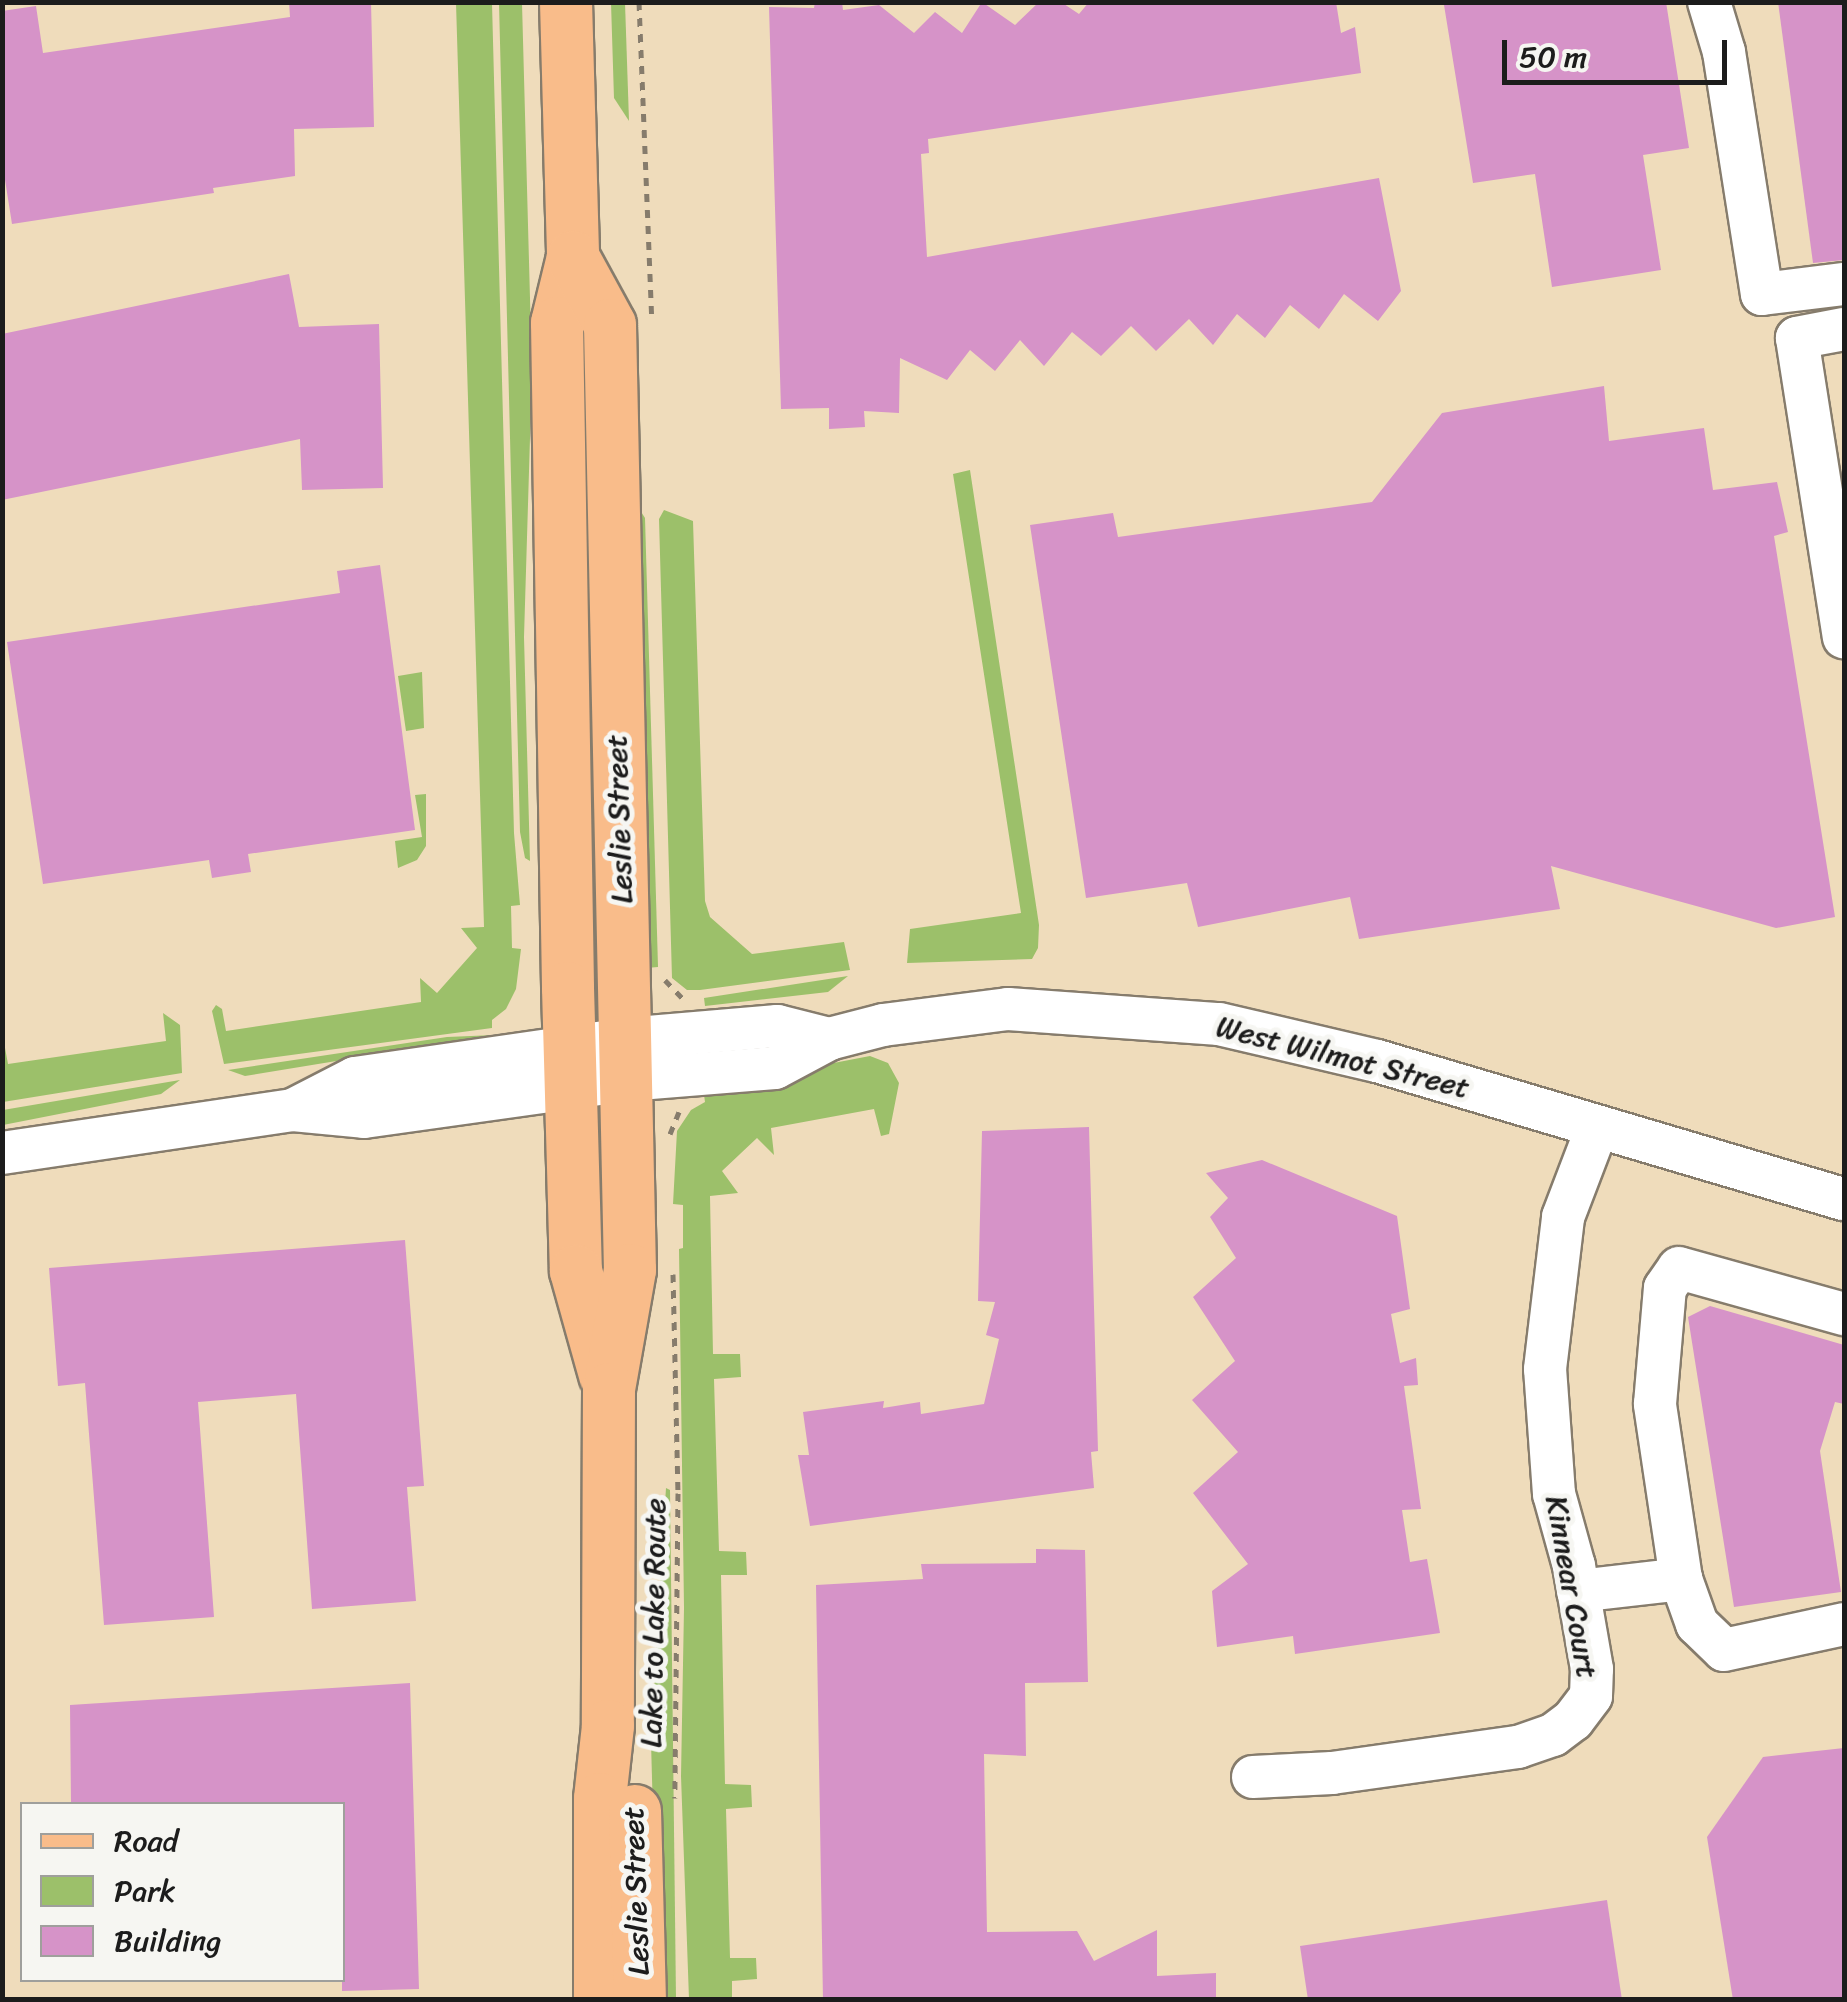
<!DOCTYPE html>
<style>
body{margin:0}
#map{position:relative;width:1847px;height:2002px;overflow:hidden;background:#efdcbb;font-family:Sriracha,sans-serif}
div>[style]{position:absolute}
.green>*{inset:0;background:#9cc06a}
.building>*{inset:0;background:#d693c8}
.path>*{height:5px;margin-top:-2.5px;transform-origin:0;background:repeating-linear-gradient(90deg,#867c6c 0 8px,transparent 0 16px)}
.roads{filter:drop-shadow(2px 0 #867c6c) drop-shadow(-2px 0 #867c6c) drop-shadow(0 2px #867c6c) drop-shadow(0 -2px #867c6c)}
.minor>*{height:42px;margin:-21px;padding:0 21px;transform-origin:21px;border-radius:21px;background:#fff}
.major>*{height:52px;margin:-26px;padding:0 26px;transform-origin:26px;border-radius:26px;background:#f9bc8a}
span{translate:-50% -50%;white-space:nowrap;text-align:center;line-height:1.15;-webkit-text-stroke:10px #f6f6f2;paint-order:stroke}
.street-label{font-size:30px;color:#1c1c1c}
.frame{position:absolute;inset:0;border:5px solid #1c1c1c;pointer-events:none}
.legend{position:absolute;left:20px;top:1802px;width:325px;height:180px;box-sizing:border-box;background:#f6f6f2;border:2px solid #9f9f9c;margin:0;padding:12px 18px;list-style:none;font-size:30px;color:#1c1c1c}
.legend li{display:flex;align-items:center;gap:20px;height:50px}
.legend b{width:50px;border:2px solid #9f9f9c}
.scale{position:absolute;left:1502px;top:40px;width:225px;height:45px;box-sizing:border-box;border:5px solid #1c1c1c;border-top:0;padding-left:12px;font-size:30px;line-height:35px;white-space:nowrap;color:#1c1c1c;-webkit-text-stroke:8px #f6f6f2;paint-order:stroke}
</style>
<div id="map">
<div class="green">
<div style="clip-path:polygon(456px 3px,492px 3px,514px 833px,520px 905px,511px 906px,512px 948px,521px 949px,516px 989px,506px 1009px,492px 1020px,492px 1028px,224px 1064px,212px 1011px,216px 1005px,222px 1009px,226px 1031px,421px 1002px,420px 978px,437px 993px,477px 948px,461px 928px,484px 927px)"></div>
<div style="clip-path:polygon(499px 3px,522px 3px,532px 372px,524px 637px,530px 861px,525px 858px,520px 832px)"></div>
<div style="clip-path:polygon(611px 3px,625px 3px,629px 121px,614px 98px)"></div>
<div style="clip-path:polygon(970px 470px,1039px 925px,1038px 948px,1032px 959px,907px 963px,910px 929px,1021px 913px,953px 474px)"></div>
<div style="clip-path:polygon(638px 507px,645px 518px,658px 967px,646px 968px)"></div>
<div style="clip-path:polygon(664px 510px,693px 521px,705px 901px,710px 917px,752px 954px,844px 942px,850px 970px,700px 990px,687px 990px,672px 978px,659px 519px)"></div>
<div style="clip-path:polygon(422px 672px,424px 728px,406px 731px,398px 676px)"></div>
<div style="clip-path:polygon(426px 794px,426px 846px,417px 860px,398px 868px,395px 841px,422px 837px,415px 795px)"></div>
<div style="clip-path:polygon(848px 976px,828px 992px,705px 1006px,704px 998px)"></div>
<div style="clip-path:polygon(163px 1013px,180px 1025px,182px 1073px,3px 1102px,3px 1037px,8px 1064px,166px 1041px)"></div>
<div style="clip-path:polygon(495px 1035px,245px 1076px,228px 1070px,447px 1037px)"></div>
<div style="clip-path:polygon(870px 1056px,888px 1063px,899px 1083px,889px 1134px,881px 1136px,874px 1109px,771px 1128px,774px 1155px,757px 1138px,722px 1171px,738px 1193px,710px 1196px,713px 1354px,740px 1354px,741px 1377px,714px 1379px,719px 1551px,746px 1552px,747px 1575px,721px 1575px,725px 1784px,751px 1785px,752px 1807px,726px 1809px,730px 1958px,756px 1958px,757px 1979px,732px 1981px,732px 1999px,689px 1999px,681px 1776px,684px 1608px,679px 1249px,683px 1248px,683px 1205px,673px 1204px,677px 1131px,691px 1110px,705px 1102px,703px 1088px)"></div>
<div style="clip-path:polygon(180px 1080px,161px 1094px,3px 1125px,3px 1110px)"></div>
<div style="clip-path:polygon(666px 1488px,670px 1490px,676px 1999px,658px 2000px,651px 1741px)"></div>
</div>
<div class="building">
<div style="clip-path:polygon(289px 2px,371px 2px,374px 127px,294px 129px,295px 176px,213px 188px,214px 193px,12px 224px,2px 161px,2px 11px,36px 6px,43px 53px,290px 17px)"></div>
<div style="clip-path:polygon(815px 2px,842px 2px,843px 10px,879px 5px,914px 33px,935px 12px,962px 33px,982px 2px,1015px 25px,1039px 2px,1061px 2px,1079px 14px,1089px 2px,1336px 2px,1341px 33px,1355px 27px,1361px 73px,928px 139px,929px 153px,921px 154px,927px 257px,1379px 178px,1401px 291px,1378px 321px,1344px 294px,1319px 329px,1290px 305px,1265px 338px,1237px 314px,1213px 345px,1189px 319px,1156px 351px,1131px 326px,1101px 356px,1072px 332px,1044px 366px,1020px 340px,995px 371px,970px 350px,947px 380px,900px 358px,899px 413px,864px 411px,865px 427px,829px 429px,829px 408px,781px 409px,769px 7px,814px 8px)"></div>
<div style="clip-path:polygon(1463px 2px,1666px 2px,1689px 148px,1643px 155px,1661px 270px,1552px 287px,1535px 174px,1473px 183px,1444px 5px)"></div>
<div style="clip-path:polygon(1778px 2px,1844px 2px,1844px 260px,1813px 263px)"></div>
<div style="clip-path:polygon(289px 274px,299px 327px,379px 324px,383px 488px,302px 490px,300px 439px,2px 500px,2px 334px)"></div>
<div style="clip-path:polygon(1604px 386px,1609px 441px,1704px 428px,1713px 490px,1777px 482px,1788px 532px,1774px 536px,1835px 917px,1776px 928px,1551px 866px,1560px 909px,1359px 939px,1350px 897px,1198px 927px,1187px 883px,1086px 898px,1030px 525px,1113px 513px,1118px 537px,1372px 502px,1442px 413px)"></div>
<div style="clip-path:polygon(380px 565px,415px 830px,248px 854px,251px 872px,231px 875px,212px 878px,209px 860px,43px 884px,7px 642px,340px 593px,337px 571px)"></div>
<div style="clip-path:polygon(1089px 1127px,1098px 1451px,1091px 1452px,1094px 1488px,810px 1526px,798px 1455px,809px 1455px,803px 1412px,884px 1401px,883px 1408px,920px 1402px,921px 1414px,984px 1404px,999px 1339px,986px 1335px,995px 1302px,978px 1301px,982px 1131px)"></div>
<div style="clip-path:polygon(1262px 1160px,1397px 1216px,1410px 1309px,1391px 1314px,1400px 1363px,1416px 1358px,1418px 1385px,1404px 1386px,1421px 1509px,1402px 1510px,1410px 1562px,1427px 1559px,1440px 1633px,1295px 1654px,1293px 1636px,1217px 1647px,1212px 1591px,1248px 1564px,1193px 1493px,1238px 1452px,1192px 1400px,1235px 1361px,1193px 1297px,1236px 1258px,1210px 1217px,1228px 1198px,1206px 1173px)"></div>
<div style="clip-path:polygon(405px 1240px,424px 1486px,407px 1487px,416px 1601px,312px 1609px,296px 1394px,198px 1402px,214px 1617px,104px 1625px,85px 1383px,58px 1386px,49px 1268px)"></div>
<div style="clip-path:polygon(1710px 1306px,1844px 1345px,1844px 1404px,1835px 1402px,1820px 1451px,1841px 1592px,1734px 1607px,1688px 1317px)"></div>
<div style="clip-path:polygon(1036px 1549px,1085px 1550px,1088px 1682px,1025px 1683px,1026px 1756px,984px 1754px,987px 1932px,1077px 1931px,1094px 1961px,1157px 1930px,1157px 1976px,1216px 1973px,1216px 2000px,823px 2000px,816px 1585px,923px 1579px,921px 1564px,1036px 1563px)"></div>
<div style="clip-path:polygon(410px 1683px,419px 1989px,342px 1991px,342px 1804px,71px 1804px,70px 1705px)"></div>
<div style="clip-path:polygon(1844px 1748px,1844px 2000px,1733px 2000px,1707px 1837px,1763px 1757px)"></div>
<div style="clip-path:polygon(1607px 1900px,1622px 2000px,1308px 2000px,1300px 1946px)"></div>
</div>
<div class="path">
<div style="left:639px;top:2px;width:317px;rotate:87.7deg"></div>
<div style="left:665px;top:980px;width:28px;rotate:46deg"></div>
<div style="left:670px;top:1134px;width:24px;rotate:-68deg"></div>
<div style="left:673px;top:1274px;width:219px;rotate:88.7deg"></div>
<div style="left:678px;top:1493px;width:305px;rotate:90.6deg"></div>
</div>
<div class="roads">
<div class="minor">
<div style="left:1709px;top:2px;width:52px;rotate:73.3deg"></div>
<div style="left:1724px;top:52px;width:245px;rotate:81.1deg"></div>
<div style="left:1762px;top:294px;width:83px;rotate:-7deg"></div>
<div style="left:1844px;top:329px;width:48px;rotate:169.2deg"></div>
<div style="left:1797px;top:338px;width:303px;rotate:81.1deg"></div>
<div style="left:293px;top:1110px;width:70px;rotate:-27.3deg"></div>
<div style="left:355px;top:1078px;width:273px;rotate:-8.2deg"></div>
<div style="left:625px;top:1039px;width:153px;rotate:-4.9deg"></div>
<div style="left:777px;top:1026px;width:54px;rotate:14deg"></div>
<div style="left:2px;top:1153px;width:294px;rotate:-8.4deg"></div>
<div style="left:293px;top:1110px;width:71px;rotate:5.6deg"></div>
<div style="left:364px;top:1117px;width:265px;rotate:-8deg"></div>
<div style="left:626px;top:1080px;width:149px;rotate:-4.6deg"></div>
<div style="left:775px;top:1068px;width:61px;rotate:-28.2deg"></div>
<div style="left:829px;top:1039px;width:56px;rotate:-14.5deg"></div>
<div style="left:883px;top:1025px;width:126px;rotate:-7.3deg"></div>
<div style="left:1008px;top:1009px;width:212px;rotate:4.1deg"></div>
<div style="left:1219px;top:1024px;width:162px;rotate:13.2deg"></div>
<div style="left:1377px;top:1061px;width:487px;rotate:16.5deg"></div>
<div style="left:1681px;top:1579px;width:48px;rotate:70.4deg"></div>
<div style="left:1697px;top:1624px;width:37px;rotate:44deg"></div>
<div style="left:1724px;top:1650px;width:123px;rotate:-12.2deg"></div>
<div style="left:1578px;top:1591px;width:104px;rotate:-6.6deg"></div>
<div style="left:1681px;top:1579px;width:177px;rotate:-98.5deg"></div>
<div style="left:1655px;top:1404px;width:116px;rotate:-85.1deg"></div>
<div style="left:1665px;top:1288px;width:24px;rotate:-55deg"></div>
<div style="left:1679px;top:1268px;width:171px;rotate:15.6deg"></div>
<div style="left:1253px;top:1777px;width:79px;rotate:-2.9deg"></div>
<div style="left:1332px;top:1773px;width:188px;rotate:-8deg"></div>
<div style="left:1518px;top:1747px;width:37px;rotate:-19deg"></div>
<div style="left:1553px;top:1735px;width:25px;rotate:-37deg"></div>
<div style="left:1573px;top:1720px;width:30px;rotate:-53deg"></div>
<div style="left:1591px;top:1696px;width:27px;rotate:-88deg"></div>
<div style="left:1592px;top:1669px;width:105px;rotate:-99.9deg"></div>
<div style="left:1574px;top:1566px;width:75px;rotate:-105.5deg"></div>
<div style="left:1554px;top:1494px;width:125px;rotate:-94.1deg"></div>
<div style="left:1545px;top:1369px;width:153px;rotate:-83.2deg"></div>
<div style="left:1563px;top:1217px;width:95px;rotate:-69.1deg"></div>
</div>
<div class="major">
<div style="left:566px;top:2px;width:255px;rotate:88.4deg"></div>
<div style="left:573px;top:257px;width:68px;rotate:103.6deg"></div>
<div style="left:557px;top:323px;width:665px;rotate:89.05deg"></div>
<div style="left:568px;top:988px;width:283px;rotate:88.4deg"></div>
<div style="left:576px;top:1271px;width:108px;rotate:74.4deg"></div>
<div style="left:573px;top:257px;width:77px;rotate:61.4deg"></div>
<div style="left:610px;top:325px;width:945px;rotate:88.79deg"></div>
<div style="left:630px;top:1270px;width:121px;rotate:100deg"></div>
<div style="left:609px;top:1389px;width:337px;rotate:90.2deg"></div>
<div style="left:608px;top:1726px;width:73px;rotate:96.3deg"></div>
<div style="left:600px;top:1799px;width:201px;rotate:90deg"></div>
<div style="left:635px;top:1811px;width:189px;rotate:88.5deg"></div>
</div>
</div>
<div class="street-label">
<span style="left:619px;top:819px;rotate:-92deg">Leslie Street</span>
<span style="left:1343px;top:1057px;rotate:14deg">West Wilmot Street</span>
<span style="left:1572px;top:1587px;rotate:80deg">Kinnear Court</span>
<span style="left:653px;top:1623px;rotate:-89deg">Lake to Lake Route</span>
<span style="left:636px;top:1891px;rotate:-92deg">Leslie Street</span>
</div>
<div class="frame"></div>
<ul class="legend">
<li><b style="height:12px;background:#f9bc8a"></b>Road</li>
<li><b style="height:28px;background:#9cc06a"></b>Park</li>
<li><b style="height:28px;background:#d693c8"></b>Building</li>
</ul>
<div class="scale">50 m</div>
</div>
